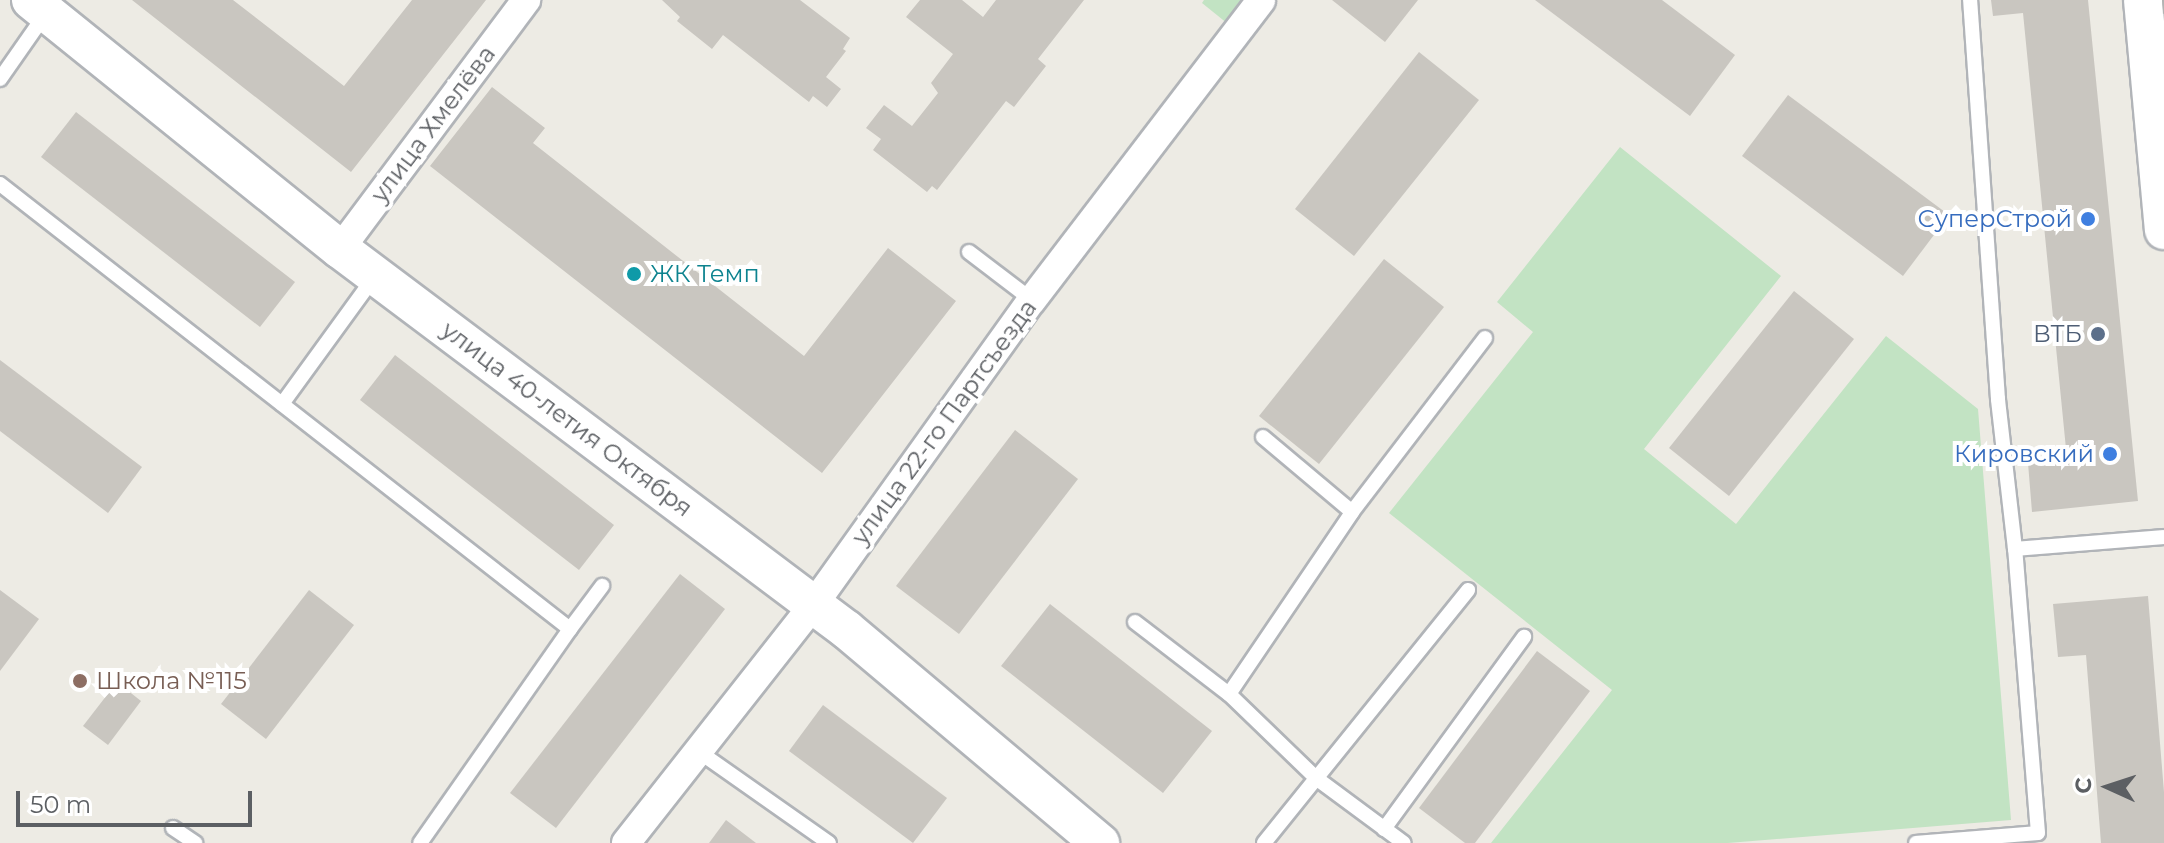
<!DOCTYPE html>
<meta charset="utf-8">
<style>
body{margin:0}
#map{position:relative;width:2164px;height:843px;overflow:hidden;background:#edebe4;font-family:Montserrat,sans-serif}
div>[style]{position:absolute}
.green>*{inset:0;background:#c2e3c3}
.building>*{inset:0;background:#c9c6c0}
.roads{filter:drop-shadow(2px 0 #b1b4b8) drop-shadow(-2px 0 #b1b4b8) drop-shadow(0 2px #b1b4b8) drop-shadow(0 -2px #b1b4b8)}
.service>*{height:14px;margin:-7px;padding:0 7px;transform-origin:7px;border-radius:7px;background:#fff}
.minor>*{height:28px;margin:-14px;padding:0 14px;transform-origin:14px;border-radius:14px;background:#fff}
.secondary>*{height:38px;margin:-19px;padding:0 19px;transform-origin:19px;border-radius:19px;background:#fff}
.tram>*{height:2px;margin:-1px;padding:0 1px;transform-origin:1px;border-radius:1px;background:#b2b3b3}
.dots>*{width:22px;height:22px;translate:-50% -50%;box-sizing:border-box;border:4px solid #fff;border-radius:50%}
span{translate:-50% -50%;white-space:nowrap;text-align:center;line-height:1.15;-webkit-text-stroke:8px #fff;paint-order:stroke}
.street-label{font-size:24px;color:#5c5f63}
.shop-label{font-size:24px;color:#366cbe}
.right{translate:-100% -50%;text-align:right}
.culture-label{font-size:24px;color:#0d838f}
.left{translate:0 -50%;text-align:left}
.service-label{font-size:24px;color:#4e5e75}
.education-label{font-size:24px;color:#785e54}
.north{position:absolute;left:2068px;top:747px;width:80px;height:80px;-webkit-text-stroke:6px #fff;paint-order:stroke;rotate:273deg;font-size:22px;font-weight:700;line-height:32px;text-align:center;color:#5c5f63}
.north::after{content:'';display:block;margin:auto;width:28px;height:36px;background:#5c5f63;clip-path:polygon(50% 0,100% 100%,50% 72%,0 100%)}
.scale{position:absolute;left:16px;top:791px;width:236px;height:36px;box-sizing:border-box;border:4px solid #5c5f63;border-top:0;padding-left:10px;font-size:24px;line-height:28px;white-space:nowrap;color:#5c5f63;-webkit-text-stroke:6px #fff;paint-order:stroke}
</style>
<div id="map">
<div class="green">
<div style="clip-path:polygon(1204px 0,1246px 0,1228px 24px,1202px 3px)"></div>
<div style="clip-path:polygon(1620px 147px,1781px 276px,1644px 449px,1736px 524px,1886px 336px,1978px 409px,2011px 820px,1728px 843px,1491px 843px,1612px 690px,1389px 513px,1533px 332px,1497px 302px)"></div>
</div>
<div class="building">
<div style="clip-path:polygon(132px 0,233px 0,344px 86px,412px 0,486px 0,351px 172px)"></div>
<div style="clip-path:polygon(662px 0,800px 0,850px 38px,843px 49px,846px 51px,826px 77px,841px 89px,827px 107px,813px 96px,809px 102px,723px 35px,712px 49px,677px 21px,680px 17px)"></div>
<div style="clip-path:polygon(920px 0,962px 0,983px 17px,996px 0,1084px 0,1038px 59px,1046px 66px,1014px 107px,1006px 101px,937px 190px,932px 186px,927px 192px,873px 150px,881px 139px,866px 128px,884px 105px,912px 126px,938px 93px,931px 83px,953px 54px,906px 17px)"></div>
<div style="clip-path:polygon(1332px 0,1418px 0,1385px 42px)"></div>
<div style="clip-path:polygon(1535px 0,1662px 0,1735px 55px,1690px 116px)"></div>
<div style="clip-path:polygon(1991px 0,2088px 0,2138px 501px,2032px 512px,2028px 463px,2067px 459px,2023px 13px,1993px 16px)"></div>
<div style="clip-path:polygon(1419px 52px,1479px 100px,1354px 256px,1295px 209px)"></div>
<div style="clip-path:polygon(492px 87px,545px 128px,533px 143px,804px 356px,888px 248px,956px 301px,822px 473px,430px 166px)"></div>
<div style="clip-path:polygon(1788px 95px,1949px 215px,1903px 276px,1742px 156px)"></div>
<div style="clip-path:polygon(76px 112px,295px 282px,260px 327px,41px 157px)"></div>
<div style="clip-path:polygon(1384px 259px,1444px 307px,1319px 464px,1259px 416px)"></div>
<div style="clip-path:polygon(1794px 291px,1854px 339px,1729px 496px,1669px 448px)"></div>
<div style="clip-path:polygon(395px 355px,614px 525px,579px 570px,360px 400px)"></div>
<div style="clip-path:polygon(0 360px,142px 467px,108px 513px,0 431px)"></div>
<div style="clip-path:polygon(1015px 430px,1078px 479px,959px 634px,896px 586px)"></div>
<div style="clip-path:polygon(680px 574px,725px 609px,556px 828px,510px 793px)"></div>
<div style="clip-path:polygon(0 590px,39px 619px,0 671px)"></div>
<div style="clip-path:polygon(309px 590px,354px 625px,266px 739px,221px 704px)"></div>
<div style="clip-path:polygon(2148px 596px,2164px 792px,2164px 843px,2101px 843px,2086px 655px,2058px 657px,2053px 604px)"></div>
<div style="clip-path:polygon(1050px 604px,1212px 731px,1163px 793px,1001px 666px)"></div>
<div style="clip-path:polygon(1537px 651px,1590px 691px,1475px 843px,1465px 843px,1419px 808px)"></div>
<div style="clip-path:polygon(117px 682px,141px 701px,108px 745px,83px 726px)"></div>
<div style="clip-path:polygon(823px 705px,947px 798px,913px 843px,789px 751px)"></div>
<div style="clip-path:polygon(726px 820px,756px 843px,709px 843px)"></div>
</div>
<div class="roads">
<div class="service">
<div style="left:0;top:79px;width:80px;rotate:-55.1deg"></div>
<div style="left:0;top:184px;width:723px;rotate:37.98deg"></div>
<div style="left:570px;top:629px;width:261px;rotate:125deg"></div>
<div style="left:969px;top:252px;width:79px;rotate:37.3deg"></div>
<div style="left:282px;top:404px;width:158px;rotate:-54deg"></div>
<div style="left:1263px;top:437px;width:116px;rotate:40.1deg"></div>
<div style="left:2015px;top:549px;width:149px;rotate:-4.6deg"></div>
<div style="left:1135px;top:622px;width:118px;rotate:37.5deg"></div>
<div style="left:1229px;top:694px;width:121px;rotate:44deg"></div>
<div style="left:1316px;top:778px;width:109px;rotate:36.5deg"></div>
<div style="left:570px;top:629px;width:54px;rotate:-53.3deg"></div>
<div style="left:1229px;top:694px;width:220px;rotate:-55.9deg"></div>
<div style="left:1352px;top:512px;width:219px;rotate:-52.6deg"></div>
<div style="left:698px;top:751px;width:160px;rotate:35.1deg"></div>
<div style="left:173px;top:828px;width:27px;rotate:34deg"></div>
<div style="left:1384px;top:829px;width:238px;rotate:-53.9deg"></div>
<div style="left:1264px;top:843px;width:325px;rotate:-51.1deg"></div>
<div style="left:1916px;top:843px;width:122px;rotate:-4.7deg"></div>
<div style="left:2038px;top:833px;width:285px;rotate:-94.6deg"></div>
<div style="left:2015px;top:549px;width:151px;rotate:-96.5deg"></div>
<div style="left:1998px;top:399px;width:400px;rotate:-94deg"></div>
</div>
<div class="minor">
<div style="left:340px;top:249px;width:311px;rotate:-53.2deg"></div>
<div style="left:626px;top:843px;width:304px;rotate:-51.8deg"></div>
<div style="left:814px;top:604px;width:374px;rotate:-54.4deg"></div>
<div style="left:1032px;top:300px;width:377px;rotate:-52.6deg"></div>
</div>
<div class="secondary">
<div style="left:31px;top:0;width:397px;rotate:38.9deg"></div>
<div style="left:340px;top:249px;width:634px;rotate:36.92deg"></div>
<div style="left:847px;top:630px;width:331px;rotate:40.1deg"></div>
<div style="left:2143px;top:0;width:231px;rotate:84.8deg"></div>
</div>
</div>
<div class="tram">
<div style="left:2163px;top:0;width:13px;rotate:86deg"></div>
</div>
<div class="dots">
<div style="left:2088px;top:219px;background:#3f7fe0"></div>
<div style="left:634px;top:274px;background:#0f9aa8"></div>
<div style="left:2098px;top:334px;background:#5c6f8a"></div>
<div style="left:2110px;top:454px;background:#3f7fe0"></div>
<div style="left:80px;top:681px;background:#8d6e63"></div>
</div>
<div class="street-label">
<span style="left:433px;top:124px;rotate:-53deg">улица Хмелёва</span>
<span style="left:567px;top:419px;rotate:37deg">улица 40-летия Октября</span>
<span style="left:944px;top:422px;rotate:-54deg">улица 22-го Партсъезда</span>
</div>
<div class="shop-label">
<span class="right" style="left:2072px;top:219px">СуперСтрой</span>
<span class="right" style="left:2094px;top:454px">Кировский</span>
</div>
<div class="culture-label">
<span class="left" style="left:650px;top:274px">ЖК Темп</span>
</div>
<div class="service-label">
<span class="right" style="left:2082px;top:334px">ВТБ</span>
</div>
<div class="education-label">
<span class="left" style="left:96px;top:681px">Школа №115</span>
</div>
<div class="north">С</div>
<div class="scale">50 m</div>
</div>
